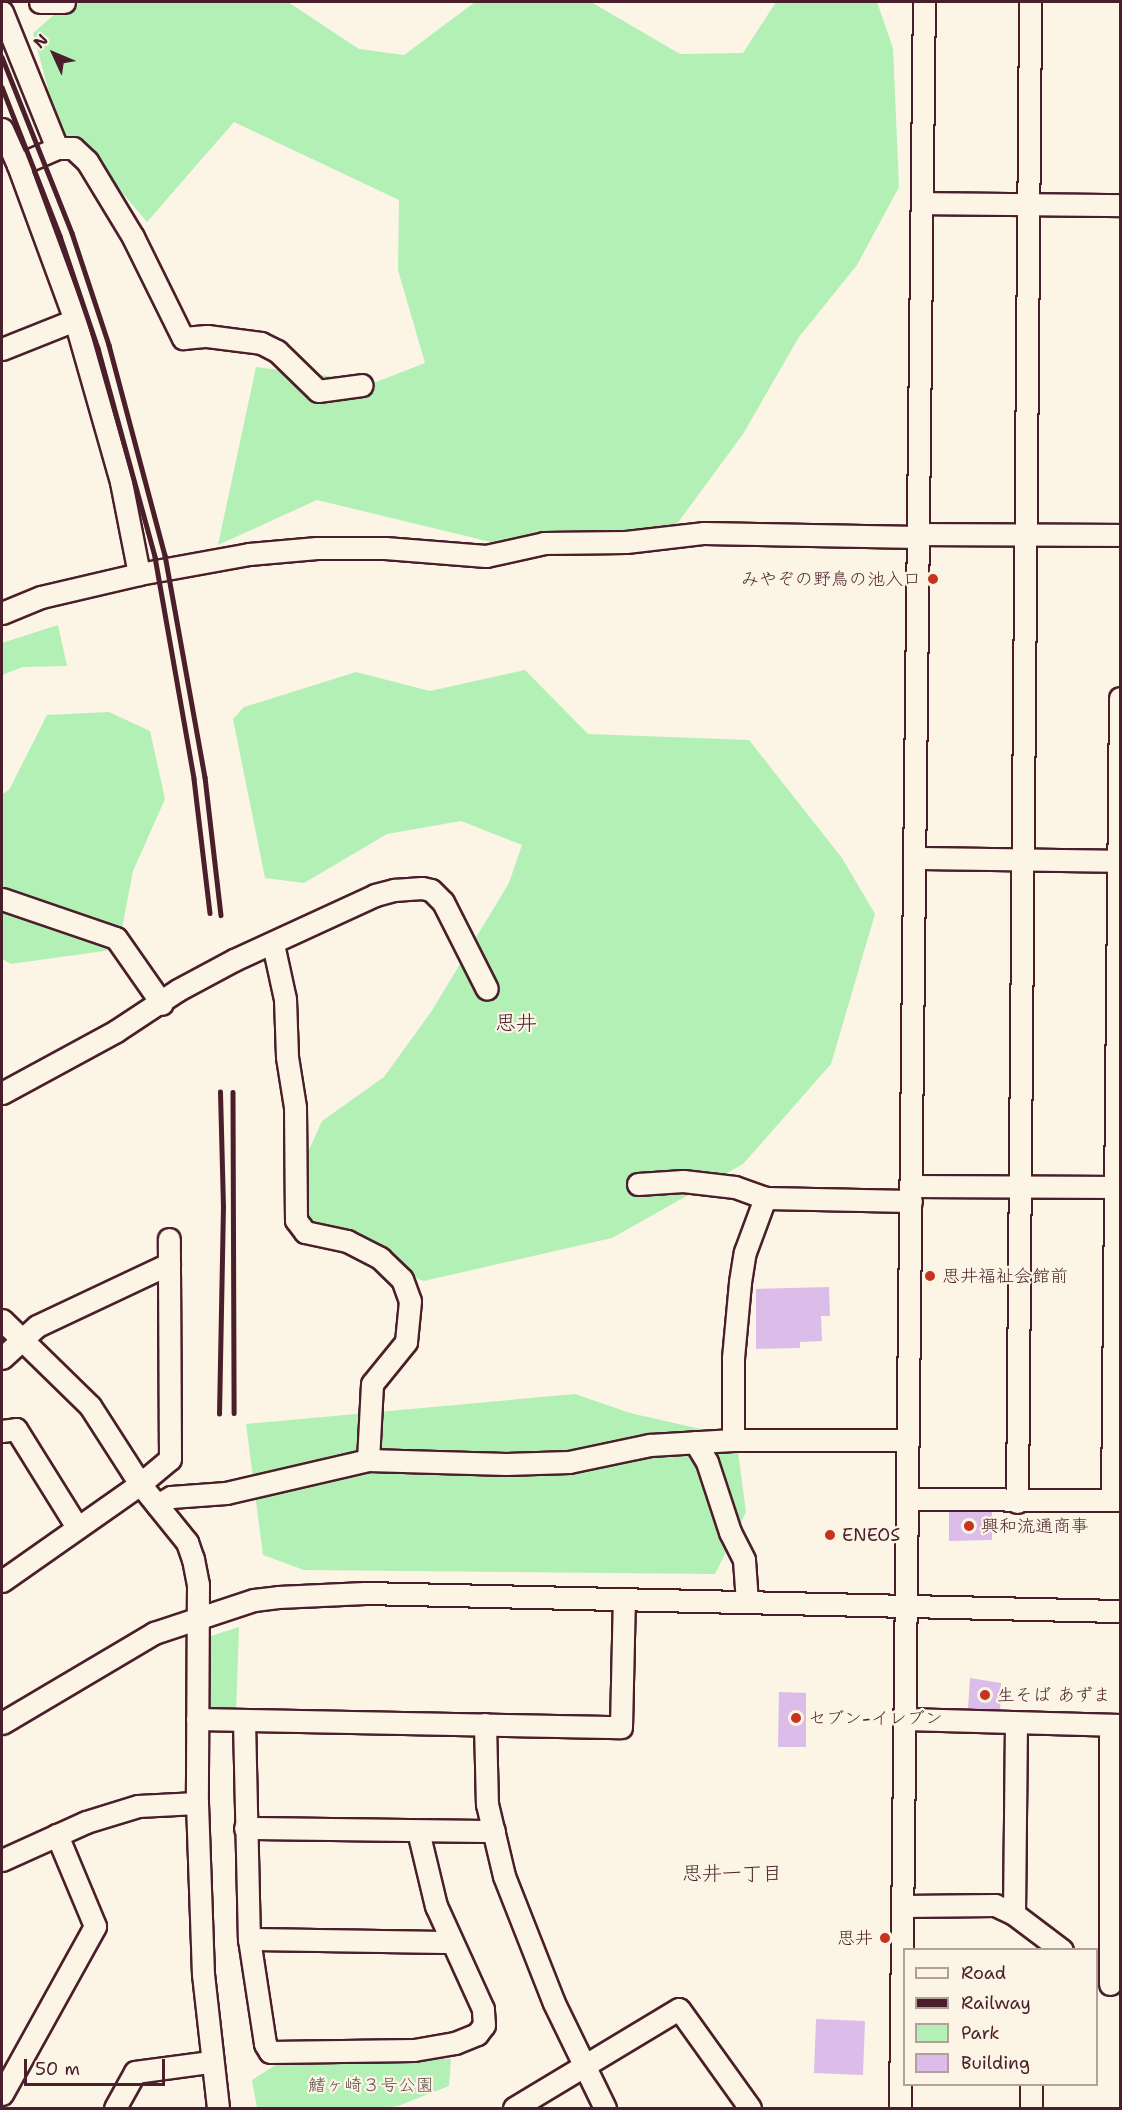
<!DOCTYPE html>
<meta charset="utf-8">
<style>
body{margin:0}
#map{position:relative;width:1122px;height:2110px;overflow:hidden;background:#fcf5e5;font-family:"Shantell Sans","Klee One",sans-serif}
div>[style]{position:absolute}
.green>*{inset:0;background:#b2f0b6}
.building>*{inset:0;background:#dcbce8}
.roads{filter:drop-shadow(2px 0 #4a1f2b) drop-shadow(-2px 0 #4a1f2b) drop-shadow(0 2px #4a1f2b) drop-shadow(0 -2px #4a1f2b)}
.minor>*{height:21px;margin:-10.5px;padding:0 10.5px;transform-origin:10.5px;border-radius:10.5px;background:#fcf5e5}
.rail>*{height:4.5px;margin:-2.25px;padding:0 2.25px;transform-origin:2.25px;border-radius:2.25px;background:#4a1f2b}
.dots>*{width:16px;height:16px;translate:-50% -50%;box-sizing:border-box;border:3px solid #fcf5e5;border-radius:50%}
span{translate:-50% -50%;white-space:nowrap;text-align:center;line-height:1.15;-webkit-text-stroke:4.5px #fcf5e5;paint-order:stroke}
.poi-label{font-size:18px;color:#4a1f2b}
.right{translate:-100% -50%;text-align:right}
.left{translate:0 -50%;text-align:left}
.park-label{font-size:18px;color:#64534e}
.neighbourhood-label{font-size:20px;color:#4a1f2b}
.quarter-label{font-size:21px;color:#4a1f2b}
.frame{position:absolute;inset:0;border:3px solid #4a1f2b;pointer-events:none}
.legend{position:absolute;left:903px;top:1948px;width:195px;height:138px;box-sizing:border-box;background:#fcf5e5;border:2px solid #b59f9b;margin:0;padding:8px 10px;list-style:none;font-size:18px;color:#4a1f2b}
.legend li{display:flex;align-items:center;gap:12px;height:30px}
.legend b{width:30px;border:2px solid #b59f9b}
.north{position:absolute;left:24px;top:24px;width:60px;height:60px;-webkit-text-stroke:4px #fcf5e5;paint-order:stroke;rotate:314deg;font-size:16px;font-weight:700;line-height:24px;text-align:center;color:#4a1f2b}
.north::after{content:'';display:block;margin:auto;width:21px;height:27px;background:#4a1f2b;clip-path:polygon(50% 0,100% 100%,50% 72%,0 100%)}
.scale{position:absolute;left:24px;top:2059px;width:141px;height:27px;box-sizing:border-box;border:3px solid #4a1f2b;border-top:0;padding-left:8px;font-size:18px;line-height:21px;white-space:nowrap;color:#4a1f2b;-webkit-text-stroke:4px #fcf5e5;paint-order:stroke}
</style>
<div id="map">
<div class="green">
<div style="clip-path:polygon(69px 2px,288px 2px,359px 49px,404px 55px,475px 2px,591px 2px,680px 54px,743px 53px,776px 2px,877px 2px,893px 48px,899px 187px,857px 265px,799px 337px,743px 434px,674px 528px,499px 544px,317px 500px,218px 545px,256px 367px,376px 382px,425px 363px,398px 270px,399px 200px,234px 122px,147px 222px,79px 142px,61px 138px,33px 33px)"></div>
<div style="clip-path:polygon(58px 625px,67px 666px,23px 667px,2px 675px,2px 643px)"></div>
<div style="clip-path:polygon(525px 670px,588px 734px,749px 740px,842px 858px,875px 914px,831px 1064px,743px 1164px,612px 1238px,424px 1281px,339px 1249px,288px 1196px,322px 1121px,384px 1077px,431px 1012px,509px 883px,522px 845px,461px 821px,387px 834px,304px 883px,265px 878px,233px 719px,244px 707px,356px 672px,430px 691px)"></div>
<div style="clip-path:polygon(109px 712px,150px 731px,165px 799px,133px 871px,118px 949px,11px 964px,2px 959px,2px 794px,9px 790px,47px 715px)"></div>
<div style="clip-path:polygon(575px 1394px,630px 1413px,736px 1437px,746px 1512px,715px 1574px,304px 1570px,263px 1555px,246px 1424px)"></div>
<div style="clip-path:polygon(239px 1627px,236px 1712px,214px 1713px,205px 1706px,208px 1637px)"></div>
<div style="clip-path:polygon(451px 2059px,449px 2086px,398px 2106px,376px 2108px,257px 2108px,252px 2080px,280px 2062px)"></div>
</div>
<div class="building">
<div style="clip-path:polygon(829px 1287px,830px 1316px,821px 1316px,822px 1341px,800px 1342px,800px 1348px,756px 1349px,756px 1289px)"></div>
<div style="clip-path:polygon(949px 1508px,992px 1508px,992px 1540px,949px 1541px)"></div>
<div style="clip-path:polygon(970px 1678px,1001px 1683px,1000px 1715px,972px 1718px,972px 1709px,968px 1709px)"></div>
<div style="clip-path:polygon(779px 1692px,806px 1693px,806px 1747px,778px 1747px)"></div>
<div style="clip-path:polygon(816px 2019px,865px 2021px,863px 2075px,814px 2073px)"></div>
</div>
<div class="roads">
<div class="minor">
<div style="left:40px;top:2px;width:24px"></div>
<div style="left:2px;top:12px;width:147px;rotate:68deg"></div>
<div style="left:2px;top:129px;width:39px;rotate:66deg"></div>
<div style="left:922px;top:203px;width:198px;rotate:0.6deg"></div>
<div style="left:75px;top:320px;width:168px;rotate:74.1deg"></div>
<div style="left:121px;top:482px;width:94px;rotate:78.9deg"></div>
<div style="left:2px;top:349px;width:79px;rotate:-21.7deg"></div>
<div style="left:75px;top:320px;width:165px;rotate:-110.2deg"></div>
<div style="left:18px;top:165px;width:43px;rotate:-23.6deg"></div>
<div style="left:57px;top:148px;width:16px"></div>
<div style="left:73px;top:148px;width:19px;rotate:43deg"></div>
<div style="left:87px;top:161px;width:89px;rotate:58.8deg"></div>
<div style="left:133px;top:237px;width:113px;rotate:63.7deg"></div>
<div style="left:183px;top:338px;width:24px;rotate:-5deg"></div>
<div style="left:207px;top:336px;width:54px;rotate:7.4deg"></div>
<div style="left:261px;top:343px;width:18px;rotate:27deg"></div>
<div style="left:277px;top:351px;width:57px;rotate:44.3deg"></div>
<div style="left:318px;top:391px;width:44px;rotate:-7.8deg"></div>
<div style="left:918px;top:534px;width:202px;rotate:0.3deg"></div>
<div style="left:2px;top:613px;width:42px;rotate:-22.3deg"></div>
<div style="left:41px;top:597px;width:101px;rotate:-13.2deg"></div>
<div style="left:139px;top:574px;width:112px;rotate:-10.3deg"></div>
<div style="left:249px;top:554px;width:68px;rotate:-5deg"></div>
<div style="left:317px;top:548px;width:68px"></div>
<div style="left:385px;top:548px;width:101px;rotate:4.5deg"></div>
<div style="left:486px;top:556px;width:59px;rotate:-12.6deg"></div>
<div style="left:544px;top:543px;width:82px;rotate:-0.7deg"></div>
<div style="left:626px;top:542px;width:79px;rotate:-6.6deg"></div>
<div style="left:704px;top:533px;width:214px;rotate:1.1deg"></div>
<div style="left:914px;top:858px;width:206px;rotate:0.8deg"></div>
<div style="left:2px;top:899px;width:120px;rotate:18.9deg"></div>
<div style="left:116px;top:938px;width:80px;rotate:55.1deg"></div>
<div style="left:273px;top:944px;width:56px;rotate:77.7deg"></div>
<div style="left:285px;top:999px;width:58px;rotate:88deg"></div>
<div style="left:287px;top:1057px;width:51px;rotate:80.9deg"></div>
<div style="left:295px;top:1107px;width:113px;rotate:89.5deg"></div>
<div style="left:296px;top:1220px;width:15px;rotate:53deg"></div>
<div style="left:305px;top:1232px;width:43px;rotate:12.1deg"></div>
<div style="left:347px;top:1241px;width:37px;rotate:27deg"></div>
<div style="left:380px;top:1258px;width:30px;rotate:44deg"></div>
<div style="left:402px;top:1279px;width:23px;rotate:70deg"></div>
<div style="left:410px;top:1301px;width:41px;rotate:95.6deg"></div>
<div style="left:406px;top:1342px;width:54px;rotate:129deg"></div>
<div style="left:372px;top:1384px;width:76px;rotate:93deg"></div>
<div style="left:2px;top:1093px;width:130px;rotate:-28.5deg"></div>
<div style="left:116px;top:1031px;width:74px;rotate:-33.5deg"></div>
<div style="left:178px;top:990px;width:64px;rotate:-28.2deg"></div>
<div style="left:234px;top:960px;width:155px;rotate:-24.7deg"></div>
<div style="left:375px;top:895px;width:20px;rotate:-15deg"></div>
<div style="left:394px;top:890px;width:28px;rotate:-4deg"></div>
<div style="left:422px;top:888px;width:9px;rotate:13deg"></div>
<div style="left:431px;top:890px;width:17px;rotate:45deg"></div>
<div style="left:443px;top:902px;width:97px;rotate:63.2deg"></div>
<div style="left:638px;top:1184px;width:45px;rotate:-3.8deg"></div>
<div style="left:683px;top:1181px;width:52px;rotate:6.6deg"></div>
<div style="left:735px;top:1187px;width:32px;rotate:20deg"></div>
<div style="left:911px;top:1186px;width:209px;rotate:0.3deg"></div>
<div style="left:2px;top:1320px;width:123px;rotate:44.3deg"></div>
<div style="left:90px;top:1406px;width:93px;rotate:57.3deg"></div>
<div style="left:140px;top:1484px;width:75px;rotate:51deg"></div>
<div style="left:187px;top:1542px;width:18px;rotate:71deg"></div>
<div style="left:193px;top:1559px;width:25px;rotate:79deg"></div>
<div style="left:198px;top:1584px;width:219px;rotate:90.3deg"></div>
<div style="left:197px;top:1803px;width:171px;rotate:88deg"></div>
<div style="left:203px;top:1974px;width:135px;rotate:83.6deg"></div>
<div style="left:2px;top:1358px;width:47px;rotate:-42.4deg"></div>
<div style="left:37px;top:1326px;width:146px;rotate:-25.2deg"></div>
<div style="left:2px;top:1431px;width:14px;rotate:-8deg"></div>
<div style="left:16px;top:1429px;width:115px;rotate:58.1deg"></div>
<div style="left:733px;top:1440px;width:82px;rotate:-90deg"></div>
<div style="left:733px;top:1358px;width:76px;rotate:-84.7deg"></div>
<div style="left:740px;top:1282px;width:30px;rotate:-81deg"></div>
<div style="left:745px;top:1252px;width:58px;rotate:-69.7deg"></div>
<div style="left:765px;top:1198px;width:146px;rotate:1.2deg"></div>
<div style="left:695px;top:1442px;width:23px;rotate:59deg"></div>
<div style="left:707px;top:1462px;width:74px;rotate:71.8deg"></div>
<div style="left:730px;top:1532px;width:31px;rotate:63deg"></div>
<div style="left:744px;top:1560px;width:42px;rotate:85.9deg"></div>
<div style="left:908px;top:1499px;width:212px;rotate:0.3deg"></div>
<div style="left:1112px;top:1500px;width:802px;rotate:-89.43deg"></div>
<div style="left:1017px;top:1502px;width:1500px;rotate:-89.5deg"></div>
<div style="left:157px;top:1505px;width:16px;rotate:-30deg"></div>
<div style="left:171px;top:1497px;width:55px;rotate:-4.2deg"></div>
<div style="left:226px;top:1493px;width:146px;rotate:-13.1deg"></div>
<div style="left:368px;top:1460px;width:138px;rotate:1.7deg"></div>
<div style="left:506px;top:1464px;width:63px;rotate:-1.8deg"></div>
<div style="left:569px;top:1462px;width:83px;rotate:-11.9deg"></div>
<div style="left:650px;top:1445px;width:83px;rotate:-3.4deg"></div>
<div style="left:733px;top:1440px;width:175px"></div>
<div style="left:2px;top:1581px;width:169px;rotate:-35.1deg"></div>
<div style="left:140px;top:1484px;width:39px;rotate:-40deg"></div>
<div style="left:170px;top:1459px;width:220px;rotate:-90.3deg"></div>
<div style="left:197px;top:1719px;width:424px;rotate:1.1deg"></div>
<div style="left:621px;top:1727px;width:128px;rotate:-88.7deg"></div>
<div style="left:905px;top:1719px;width:215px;rotate:1.6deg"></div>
<div style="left:244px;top:1721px;width:218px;rotate:88.7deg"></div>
<div style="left:249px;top:1939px;width:106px;rotate:81.3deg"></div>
<div style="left:265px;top:2044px;width:9px;rotate:58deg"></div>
<div style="left:270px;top:2052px;width:144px;rotate:-0.8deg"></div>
<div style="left:414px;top:2050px;width:42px;rotate:-9.7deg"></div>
<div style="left:455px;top:2043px;width:24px;rotate:-22deg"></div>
<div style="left:477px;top:2034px;width:11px;rotate:-52deg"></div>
<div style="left:484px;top:2025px;width:16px;rotate:-94deg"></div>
<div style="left:483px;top:2009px;width:113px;rotate:-114.5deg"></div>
<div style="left:436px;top:1906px;width:77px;rotate:-103.5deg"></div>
<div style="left:2px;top:1723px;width:177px;rotate:-30.6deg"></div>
<div style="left:154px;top:1633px;width:105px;rotate:-18.3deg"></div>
<div style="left:254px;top:1600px;width:24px;rotate:-7deg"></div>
<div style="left:278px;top:1597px;width:87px;rotate:-2.6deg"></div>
<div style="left:365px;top:1593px;width:755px;rotate:1.37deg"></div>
<div style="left:485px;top:1724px;width:80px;rotate:88.6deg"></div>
<div style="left:487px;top:1804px;width:74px;rotate:76.7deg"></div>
<div style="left:504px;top:1876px;width:136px;rotate:68.5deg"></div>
<div style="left:554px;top:2003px;width:117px;rotate:64.1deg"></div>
<div style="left:1110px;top:1726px;width:258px;rotate:90deg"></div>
<div style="left:245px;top:1828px;width:249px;rotate:0.7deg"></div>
<div style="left:2px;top:1860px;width:92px;rotate:-24.3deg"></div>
<div style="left:86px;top:1822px;width:54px;rotate:-17.1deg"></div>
<div style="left:138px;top:1806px;width:59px;rotate:-2.9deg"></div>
<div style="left:904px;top:1906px;width:91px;rotate:-0.6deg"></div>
<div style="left:995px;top:1905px;width:21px;rotate:25deg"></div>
<div style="left:1014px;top:1914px;width:60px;rotate:36.9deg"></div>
<div style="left:1014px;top:1914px;width:190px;rotate:-89.4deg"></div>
<div style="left:249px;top:1939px;width:201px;rotate:0.9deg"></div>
<div style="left:2px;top:2094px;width:192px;rotate:-61deg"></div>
<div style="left:95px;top:1926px;width:99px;rotate:-112.7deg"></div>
<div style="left:115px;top:2108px;width:41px;rotate:-60.9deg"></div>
<div style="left:135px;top:2072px;width:76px;rotate:-7.6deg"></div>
<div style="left:514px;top:2108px;width:192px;rotate:-31deg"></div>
<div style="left:679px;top:2009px;width:122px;rotate:54.4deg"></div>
<div style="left:900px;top:2108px;width:2106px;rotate:-89.35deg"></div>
<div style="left:1031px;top:2108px;width:24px;rotate:-90deg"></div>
</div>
</div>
<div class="rail">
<div style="left:2px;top:57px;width:189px;rotate:68.3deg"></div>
<div style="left:72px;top:233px;width:118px;rotate:71.7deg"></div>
<div style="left:109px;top:345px;width:217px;rotate:75.1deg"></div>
<div style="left:165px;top:555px;width:226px;rotate:79.8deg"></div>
<div style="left:205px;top:777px;width:139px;rotate:83.4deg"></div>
<div style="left:2px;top:87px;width:160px;rotate:68.7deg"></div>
<div style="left:60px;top:236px;width:118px;rotate:71.3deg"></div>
<div style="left:98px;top:348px;width:217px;rotate:74.7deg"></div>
<div style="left:155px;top:557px;width:225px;rotate:80deg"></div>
<div style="left:194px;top:779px;width:135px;rotate:83.2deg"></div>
<div style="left:233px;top:1092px;width:321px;rotate:89.8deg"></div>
<div style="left:219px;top:1414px;width:207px;rotate:-88.9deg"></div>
<div style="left:223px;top:1207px;width:115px;rotate:-91.5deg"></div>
</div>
<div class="dots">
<div style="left:933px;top:579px;background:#c8321e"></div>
<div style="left:930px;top:1276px;background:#c8321e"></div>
<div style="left:969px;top:1526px;background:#c8321e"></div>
<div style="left:830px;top:1535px;background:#c8321e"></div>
<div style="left:985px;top:1695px;background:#c8321e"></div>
<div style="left:796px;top:1718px;background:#c8321e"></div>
<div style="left:885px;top:1938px;background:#c8321e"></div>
</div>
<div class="poi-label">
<span class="right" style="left:921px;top:579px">みやぞの野鳥の池入口</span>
<span class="left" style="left:942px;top:1276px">思井福祉会館前</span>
<span class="left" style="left:981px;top:1526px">興和流通商事</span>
<span class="left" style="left:842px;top:1535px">ENEOS</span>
<span class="left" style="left:997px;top:1695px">生そば あずま</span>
<span class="left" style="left:808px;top:1718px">セブン-イレブン</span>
<span class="right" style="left:873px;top:1938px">思井</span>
</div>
<div class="park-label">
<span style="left:371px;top:2085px">鰭ヶ崎３号公園</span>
</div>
<div class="neighbourhood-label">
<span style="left:732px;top:1873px">思井一丁目</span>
</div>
<div class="quarter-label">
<span style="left:516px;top:1023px">思井</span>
</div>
<div class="frame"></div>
<ul class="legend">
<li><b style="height:8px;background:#fcf5e5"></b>Road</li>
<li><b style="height:8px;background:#4a1f2b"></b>Railway</li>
<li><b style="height:16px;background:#b2f0b6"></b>Park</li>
<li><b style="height:16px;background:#dcbce8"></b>Building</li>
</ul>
<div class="north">N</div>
<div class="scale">50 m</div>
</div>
